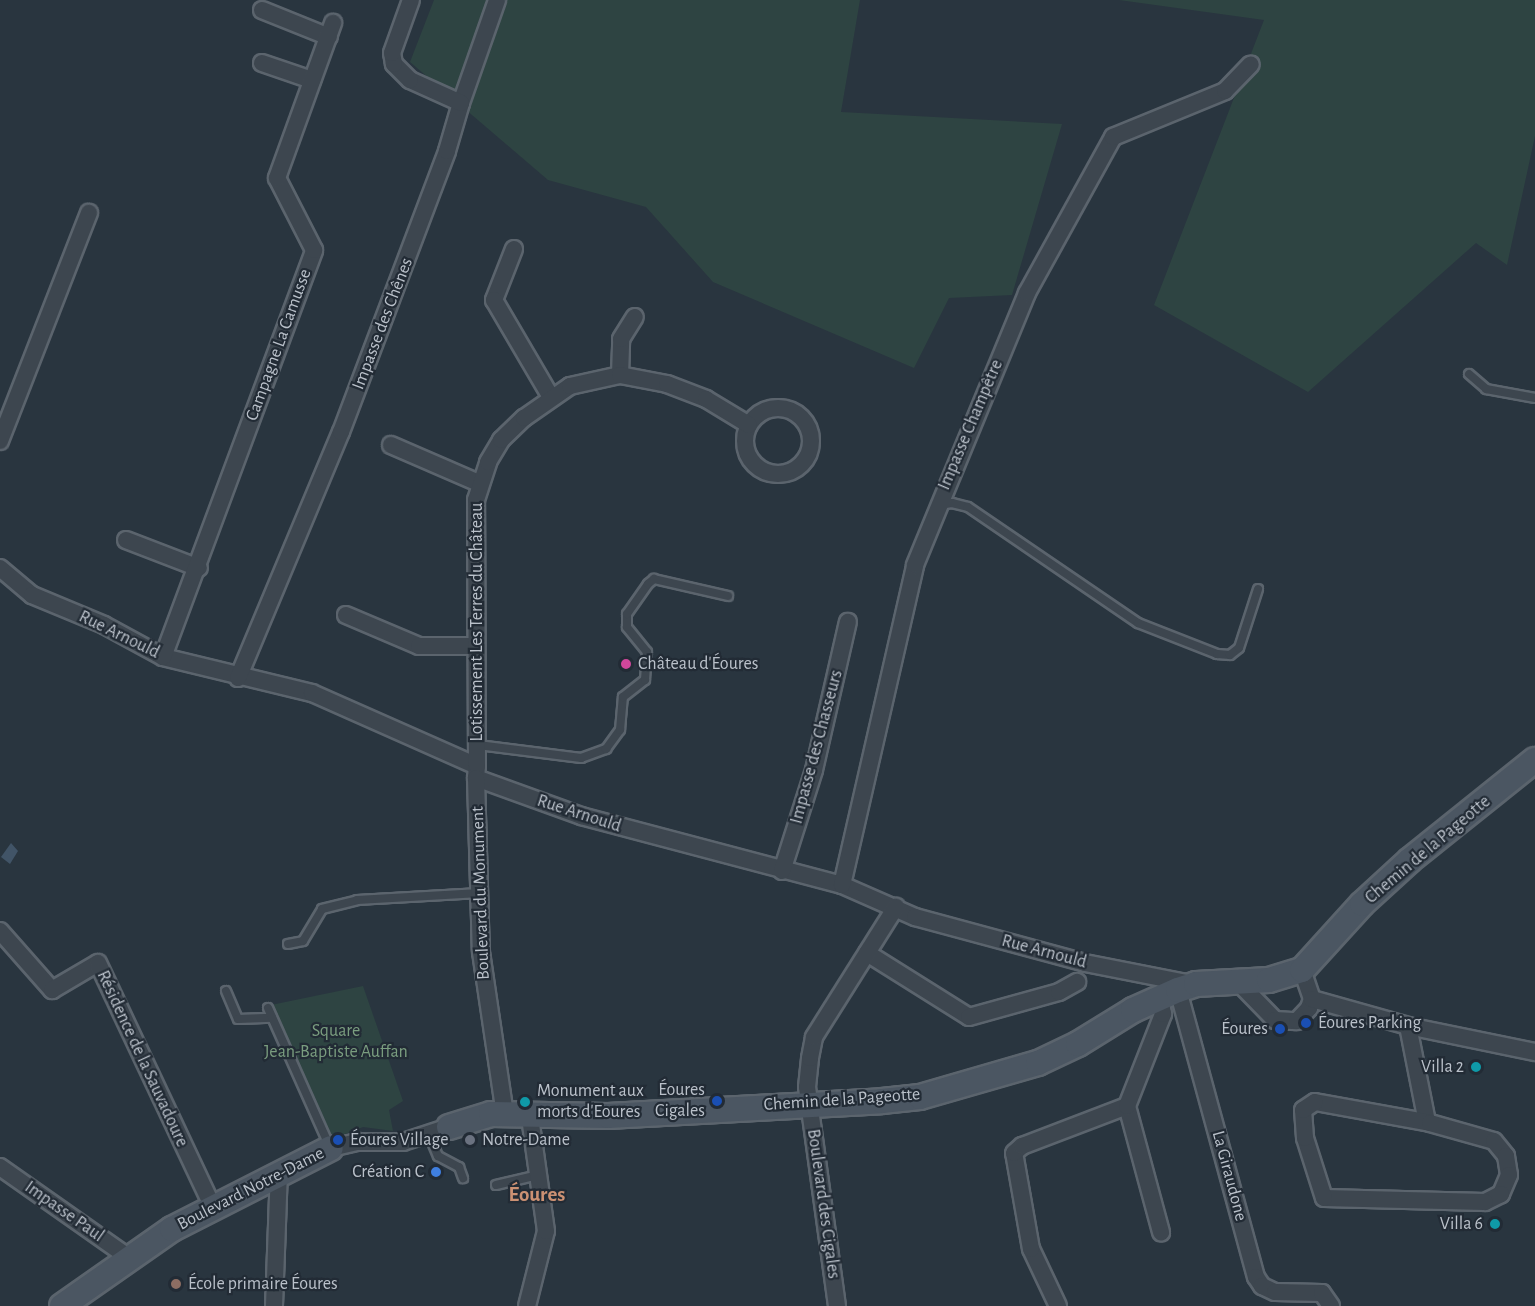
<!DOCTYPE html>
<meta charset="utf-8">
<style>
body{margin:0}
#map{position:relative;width:1535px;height:1306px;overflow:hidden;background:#29353f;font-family:"Alegreya Sans",sans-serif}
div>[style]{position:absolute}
.green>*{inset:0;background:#2e4442}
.water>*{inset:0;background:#415467}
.roads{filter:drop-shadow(2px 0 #5b646d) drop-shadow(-2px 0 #5b646d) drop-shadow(0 2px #5b646d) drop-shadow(0 -2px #5b646d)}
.lane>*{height:8px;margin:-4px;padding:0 4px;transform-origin:4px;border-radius:4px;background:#3d464f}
.street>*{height:16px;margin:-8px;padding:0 8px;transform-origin:8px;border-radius:8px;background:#3d464f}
.street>.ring{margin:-8px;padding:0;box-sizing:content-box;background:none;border:16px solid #3d464f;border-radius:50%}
.secondary>*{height:24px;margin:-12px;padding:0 12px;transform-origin:12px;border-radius:12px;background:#4b5662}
.dots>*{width:16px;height:16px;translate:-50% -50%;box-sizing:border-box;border:3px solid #222b35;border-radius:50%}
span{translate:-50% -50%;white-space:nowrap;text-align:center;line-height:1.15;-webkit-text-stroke:4.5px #222b35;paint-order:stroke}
.street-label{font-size:18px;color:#bac1ca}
.poi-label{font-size:18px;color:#bac1ca}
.left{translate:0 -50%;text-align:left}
.right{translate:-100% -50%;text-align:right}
.park-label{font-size:18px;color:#7a9d7f}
.quarter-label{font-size:21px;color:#cc9173;font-weight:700}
</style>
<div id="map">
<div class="green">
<div style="clip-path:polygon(434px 0,860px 0,841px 112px,1062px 124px,1012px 295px,949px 298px,914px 368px,713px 282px,646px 207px,548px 180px,410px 62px)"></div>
<div style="clip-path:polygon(1119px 0,1535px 0,1535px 136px,1507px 265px,1476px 243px,1308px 392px,1154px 305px,1264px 20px)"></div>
<div style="clip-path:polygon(363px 986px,403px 1101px,389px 1110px,393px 1131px,363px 1127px,330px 1140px,271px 1005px)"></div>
</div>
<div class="water">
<div style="clip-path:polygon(11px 843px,18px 851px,10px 864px,1px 857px)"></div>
</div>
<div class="roads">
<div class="lane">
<div style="left:1469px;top:374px;width:23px;rotate:41deg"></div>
<div style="left:1486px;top:389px;width:50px;rotate:10.4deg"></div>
<div style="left:939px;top:505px;width:13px;rotate:-9deg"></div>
<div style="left:952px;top:503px;width:16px;rotate:14deg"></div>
<div style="left:968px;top:507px;width:206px;rotate:34.3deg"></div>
<div style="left:1138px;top:623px;width:85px;rotate:21.4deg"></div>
<div style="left:1217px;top:654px;width:13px;rotate:4deg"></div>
<div style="left:1230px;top:655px;width:11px;rotate:-38deg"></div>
<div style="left:1239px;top:648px;width:62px;rotate:-72.1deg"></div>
<div style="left:478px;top:745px;width:104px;rotate:7.2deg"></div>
<div style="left:581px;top:758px;width:27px;rotate:-20deg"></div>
<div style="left:606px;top:749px;width:24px;rotate:-54deg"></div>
<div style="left:620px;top:730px;width:33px;rotate:-85deg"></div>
<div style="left:623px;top:697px;width:28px;rotate:-38deg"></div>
<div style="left:645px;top:680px;width:28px;rotate:-86deg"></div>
<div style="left:647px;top:652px;width:32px;rotate:-129deg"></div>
<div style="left:627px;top:627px;width:13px;rotate:-90deg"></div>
<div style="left:627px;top:614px;width:37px;rotate:-55deg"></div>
<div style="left:648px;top:584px;width:8px;rotate:-40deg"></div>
<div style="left:654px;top:579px;width:76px;rotate:12.9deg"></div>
<div style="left:288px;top:944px;width:15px;rotate:-11deg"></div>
<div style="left:303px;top:941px;width:37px;rotate:-59deg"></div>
<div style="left:322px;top:909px;width:36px;rotate:-14deg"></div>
<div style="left:357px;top:900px;width:123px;rotate:-3.3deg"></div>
<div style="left:226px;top:991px;width:30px;rotate:67deg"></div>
<div style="left:238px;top:1019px;width:34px;rotate:-2deg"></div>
<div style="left:268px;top:1008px;width:152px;rotate:66deg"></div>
<div style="left:429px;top:1135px;width:23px;rotate:67deg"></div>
<div style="left:438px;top:1156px;width:24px;rotate:28deg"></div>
<div style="left:459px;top:1167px;width:12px;rotate:70deg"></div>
<div style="left:496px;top:1185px;width:43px;rotate:-13.4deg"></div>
</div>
<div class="street">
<div style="left:262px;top:10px;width:72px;rotate:21.9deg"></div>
<div style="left:262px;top:63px;width:53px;rotate:18.8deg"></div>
<div style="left:461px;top:103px;width:109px;rotate:-70.7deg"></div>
<div style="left:514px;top:249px;width:55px;rotate:111.4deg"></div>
<div style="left:494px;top:300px;width:113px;rotate:59.6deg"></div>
<div style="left:620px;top:375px;width:36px;rotate:-88deg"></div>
<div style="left:621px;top:339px;width:26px;rotate:-58deg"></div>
<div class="ring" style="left:745px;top:408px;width:50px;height:50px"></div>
<div style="left:0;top:441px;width:245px;rotate:-68.7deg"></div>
<div style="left:391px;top:445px;width:96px;rotate:23.4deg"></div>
<div style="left:126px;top:540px;width:78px;rotate:21deg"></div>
<div style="left:0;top:568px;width:42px;rotate:40.2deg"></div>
<div style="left:32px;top:595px;width:78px;rotate:22.6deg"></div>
<div style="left:104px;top:625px;width:67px;rotate:28.5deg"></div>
<div style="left:163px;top:657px;width:153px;rotate:13.6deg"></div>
<div style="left:312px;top:693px;width:180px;rotate:23.9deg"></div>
<div style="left:477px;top:766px;width:12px;rotate:95deg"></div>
<div style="left:476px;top:778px;width:112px;rotate:19.9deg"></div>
<div style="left:581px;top:816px;width:270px;rotate:14.8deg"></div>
<div style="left:842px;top:885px;width:80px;rotate:23.7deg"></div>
<div style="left:915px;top:917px;width:176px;rotate:15.1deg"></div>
<div style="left:1085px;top:963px;width:109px;rotate:11.1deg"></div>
<div style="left:346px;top:615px;width:79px;rotate:23deg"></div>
<div style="left:419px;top:646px;width:56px"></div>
<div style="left:163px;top:657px;width:434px;rotate:-69.6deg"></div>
<div style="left:314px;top:250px;width:81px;rotate:-117.2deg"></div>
<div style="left:277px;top:178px;width:165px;rotate:-70.1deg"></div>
<div style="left:238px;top:678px;width:267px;rotate:-67.3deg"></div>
<div style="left:341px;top:432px;width:300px;rotate:-69.3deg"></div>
<div style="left:447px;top:151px;width:50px;rotate:-73.7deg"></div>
<div style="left:461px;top:103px;width:56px;rotate:-155.7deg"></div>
<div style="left:410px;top:80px;width:23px;rotate:-135deg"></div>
<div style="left:394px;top:64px;width:11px;rotate:-100deg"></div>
<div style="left:392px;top:53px;width:56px;rotate:-70.3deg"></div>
<div style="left:477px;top:766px;width:266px;rotate:-90.2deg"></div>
<div style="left:476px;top:500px;width:40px;rotate:-72deg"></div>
<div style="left:488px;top:462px;width:26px;rotate:-59deg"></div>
<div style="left:501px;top:440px;width:32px;rotate:-44deg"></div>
<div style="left:524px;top:418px;width:56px;rotate:-34.8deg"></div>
<div style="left:570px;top:386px;width:51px;rotate:-12.4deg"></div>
<div style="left:620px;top:375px;width:48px;rotate:10.8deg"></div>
<div style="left:667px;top:384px;width:42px;rotate:21deg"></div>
<div style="left:706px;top:399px;width:50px;rotate:31.2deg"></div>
<div style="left:476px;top:778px;width:174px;rotate:88.4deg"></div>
<div style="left:481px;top:952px;width:164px;rotate:81.6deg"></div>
<div style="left:782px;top:871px;width:106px;rotate:-72.4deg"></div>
<div style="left:814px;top:770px;width:152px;rotate:-77.1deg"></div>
<div style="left:842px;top:885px;width:328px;rotate:-77.1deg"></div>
<div style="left:915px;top:565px;width:294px;rotate:-67.6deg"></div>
<div style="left:1027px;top:293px;width:178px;rotate:-61.1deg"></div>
<div style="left:1113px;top:137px;width:121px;rotate:-22.3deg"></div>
<div style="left:1225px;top:91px;width:37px;rotate:-46deg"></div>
<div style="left:0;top:931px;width:79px;rotate:48.6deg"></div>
<div style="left:52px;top:990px;width:53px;rotate:-30.4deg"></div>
<div style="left:98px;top:963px;width:270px;rotate:64.8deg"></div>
<div style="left:867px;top:953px;width:120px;rotate:32.1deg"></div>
<div style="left:969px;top:1017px;width:93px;rotate:-15.5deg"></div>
<div style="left:1059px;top:992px;width:21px;rotate:-29deg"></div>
<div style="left:1239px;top:983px;width:52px;rotate:45.8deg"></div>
<div style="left:1275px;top:1020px;width:22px;rotate:3deg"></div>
<div style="left:1297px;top:1021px;width:18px;rotate:-47deg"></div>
<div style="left:1309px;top:1008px;width:9px;rotate:-72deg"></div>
<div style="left:1312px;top:999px;width:31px;rotate:-109deg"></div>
<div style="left:1178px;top:990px;width:297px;rotate:74.8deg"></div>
<div style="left:1256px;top:1277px;width:11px;rotate:56deg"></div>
<div style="left:1262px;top:1286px;width:14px;rotate:25deg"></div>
<div style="left:1275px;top:1292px;width:47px;rotate:1.2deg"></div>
<div style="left:1322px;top:1293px;width:16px;rotate:55deg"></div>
<div style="left:1312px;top:999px;width:100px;rotate:15.7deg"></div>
<div style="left:1408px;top:1026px;width:130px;rotate:11.6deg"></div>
<div style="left:1408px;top:1026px;width:98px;rotate:78.8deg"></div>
<div style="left:1315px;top:1102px;width:117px;rotate:10.3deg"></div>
<div style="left:1430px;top:1123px;width:66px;rotate:15.7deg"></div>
<div style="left:1494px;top:1141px;width:19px;rotate:51deg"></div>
<div style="left:1506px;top:1156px;width:19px;rotate:81deg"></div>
<div style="left:1509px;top:1175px;width:21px;rotate:113deg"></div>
<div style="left:1501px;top:1194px;width:18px;rotate:153deg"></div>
<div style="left:1485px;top:1202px;width:161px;rotate:-178.6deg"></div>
<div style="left:1324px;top:1198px;width:63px;rotate:-107.6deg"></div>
<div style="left:1305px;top:1138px;width:28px;rotate:-94deg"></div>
<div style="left:1303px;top:1110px;width:14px;rotate:-34deg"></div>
<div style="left:1127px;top:1106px;width:131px;rotate:74.9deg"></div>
<div style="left:331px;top:1148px;width:28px;rotate:-13deg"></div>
<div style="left:358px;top:1142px;width:45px"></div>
<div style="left:403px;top:1142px;width:48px;rotate:-18.1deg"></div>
<div style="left:0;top:1167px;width:156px;rotate:35.1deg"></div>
<div style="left:274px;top:1306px;width:134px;rotate:-87.9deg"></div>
<div style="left:527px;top:1306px;width:77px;rotate:-75.8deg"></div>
<div style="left:546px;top:1231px;width:115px;rotate:-98deg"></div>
<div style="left:837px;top:1306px;width:221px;rotate:-97.8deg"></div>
<div style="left:807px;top:1087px;width:29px;rotate:-84deg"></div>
<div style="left:810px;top:1058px;width:21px;rotate:-79deg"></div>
<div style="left:814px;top:1037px;width:154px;rotate:-57.8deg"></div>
<div style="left:1058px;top:1306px;width:63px;rotate:-115.3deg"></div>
<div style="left:1031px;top:1249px;width:97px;rotate:-100deg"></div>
<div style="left:1014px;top:1153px;width:11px;rotate:-41deg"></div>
<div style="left:1022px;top:1146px;width:112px;rotate:-20.9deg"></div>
<div style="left:1127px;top:1106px;width:99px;rotate:-68.6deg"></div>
<div style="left:1163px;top:1014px;width:16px;rotate:-101deg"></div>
</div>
<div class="secondary">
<div style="left:449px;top:1127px;width:44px;rotate:-17.2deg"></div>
<div style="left:491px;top:1114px;width:117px;rotate:1deg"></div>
<div style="left:608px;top:1116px;width:274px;rotate:-3.1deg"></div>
<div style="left:882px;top:1101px;width:38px;rotate:-6deg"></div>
<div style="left:920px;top:1097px;width:123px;rotate:-16.1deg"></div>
<div style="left:1038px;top:1063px;width:44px;rotate:-25.4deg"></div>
<div style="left:1078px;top:1044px;width:65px;rotate:-31.7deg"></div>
<div style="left:1133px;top:1010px;width:49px;rotate:-24deg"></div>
<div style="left:1178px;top:990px;width:19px;rotate:-18deg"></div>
<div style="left:1196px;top:984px;width:73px;rotate:-3.1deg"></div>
<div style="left:1269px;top:980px;width:34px;rotate:-17deg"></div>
<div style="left:1302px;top:970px;width:89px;rotate:-47.7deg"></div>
<div style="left:1362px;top:904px;width:65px;rotate:-42.5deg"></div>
<div style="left:1410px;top:860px;width:160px;rotate:-38.7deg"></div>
<div style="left:62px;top:1306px;width:134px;rotate:-35deg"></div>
<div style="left:172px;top:1229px;width:178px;rotate:-27deg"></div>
</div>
</div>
<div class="dots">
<div style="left:626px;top:664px;background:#d1479c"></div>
<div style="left:1306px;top:1023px;background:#1a4fb4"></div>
<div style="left:1280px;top:1029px;background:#1a4fb4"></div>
<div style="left:1476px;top:1067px;background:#0f9aa8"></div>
<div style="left:717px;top:1101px;background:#1a4fb4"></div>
<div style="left:525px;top:1102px;background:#0f9aa8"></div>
<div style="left:338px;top:1140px;background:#1a4fb4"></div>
<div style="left:470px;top:1140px;background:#6b7280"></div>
<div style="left:436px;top:1172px;background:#3f7fe0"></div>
<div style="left:1495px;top:1224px;background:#0f9aa8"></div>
<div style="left:176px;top:1284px;background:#8d6e63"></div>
</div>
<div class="street-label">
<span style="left:383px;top:324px;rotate:-69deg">Impasse des Chênes</span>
<span style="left:279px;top:345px;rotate:-70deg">Campagne La Camusse</span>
<span style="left:971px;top:425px;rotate:-67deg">Impasse Champêtre</span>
<span style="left:477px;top:622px;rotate:-90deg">Lotissement Les Terres du Château</span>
<span style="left:119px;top:635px;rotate:26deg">Rue Arnould</span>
<span style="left:817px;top:747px;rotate:-75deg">Impasse des Chasseurs</span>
<span style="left:579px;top:814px;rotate:18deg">Rue Arnould</span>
<span style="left:1428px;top:850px;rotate:-40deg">Chemin de la Pageotte</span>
<span style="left:481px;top:893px;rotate:-92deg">Boulevard du Monument</span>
<span style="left:1044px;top:952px;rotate:15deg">Rue Arnould</span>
<span style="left:142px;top:1059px;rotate:65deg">Résidence de la Sauvadoure</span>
<span style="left:842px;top:1100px;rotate:-4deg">Chemin de la Pageotte</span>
<span style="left:1229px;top:1176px;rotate:75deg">La Giraudone</span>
<span style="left:251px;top:1189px;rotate:-27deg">Boulevard Notre-Dame</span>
<span style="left:823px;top:1204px;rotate:82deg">Boulevard des Cigales</span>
<span style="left:64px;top:1212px;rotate:35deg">Impasse Paul</span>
</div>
<div class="poi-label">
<span class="left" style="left:638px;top:664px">Château d'Éoures</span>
<span class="left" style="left:1318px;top:1023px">Éoures Parking</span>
<span class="right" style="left:1268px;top:1029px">Éoures</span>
<span class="right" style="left:1464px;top:1067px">Villa 2</span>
<span class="right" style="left:705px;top:1101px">Éoures<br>Cigales</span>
<span class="left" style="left:537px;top:1102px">Monument aux<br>morts d'Eoures</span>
<span class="left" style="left:350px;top:1140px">Éoures Village</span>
<span class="left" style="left:482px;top:1140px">Notre-Dame</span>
<span class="right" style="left:424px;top:1172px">Création C</span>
<span class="right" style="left:1483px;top:1224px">Villa 6</span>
<span class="left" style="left:188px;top:1284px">École primaire Éoures</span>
</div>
<div class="park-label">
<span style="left:336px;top:1042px">Square<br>Jean-Baptiste Auffan</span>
</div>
<div class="quarter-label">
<span style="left:537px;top:1195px">Éoures</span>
</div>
</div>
